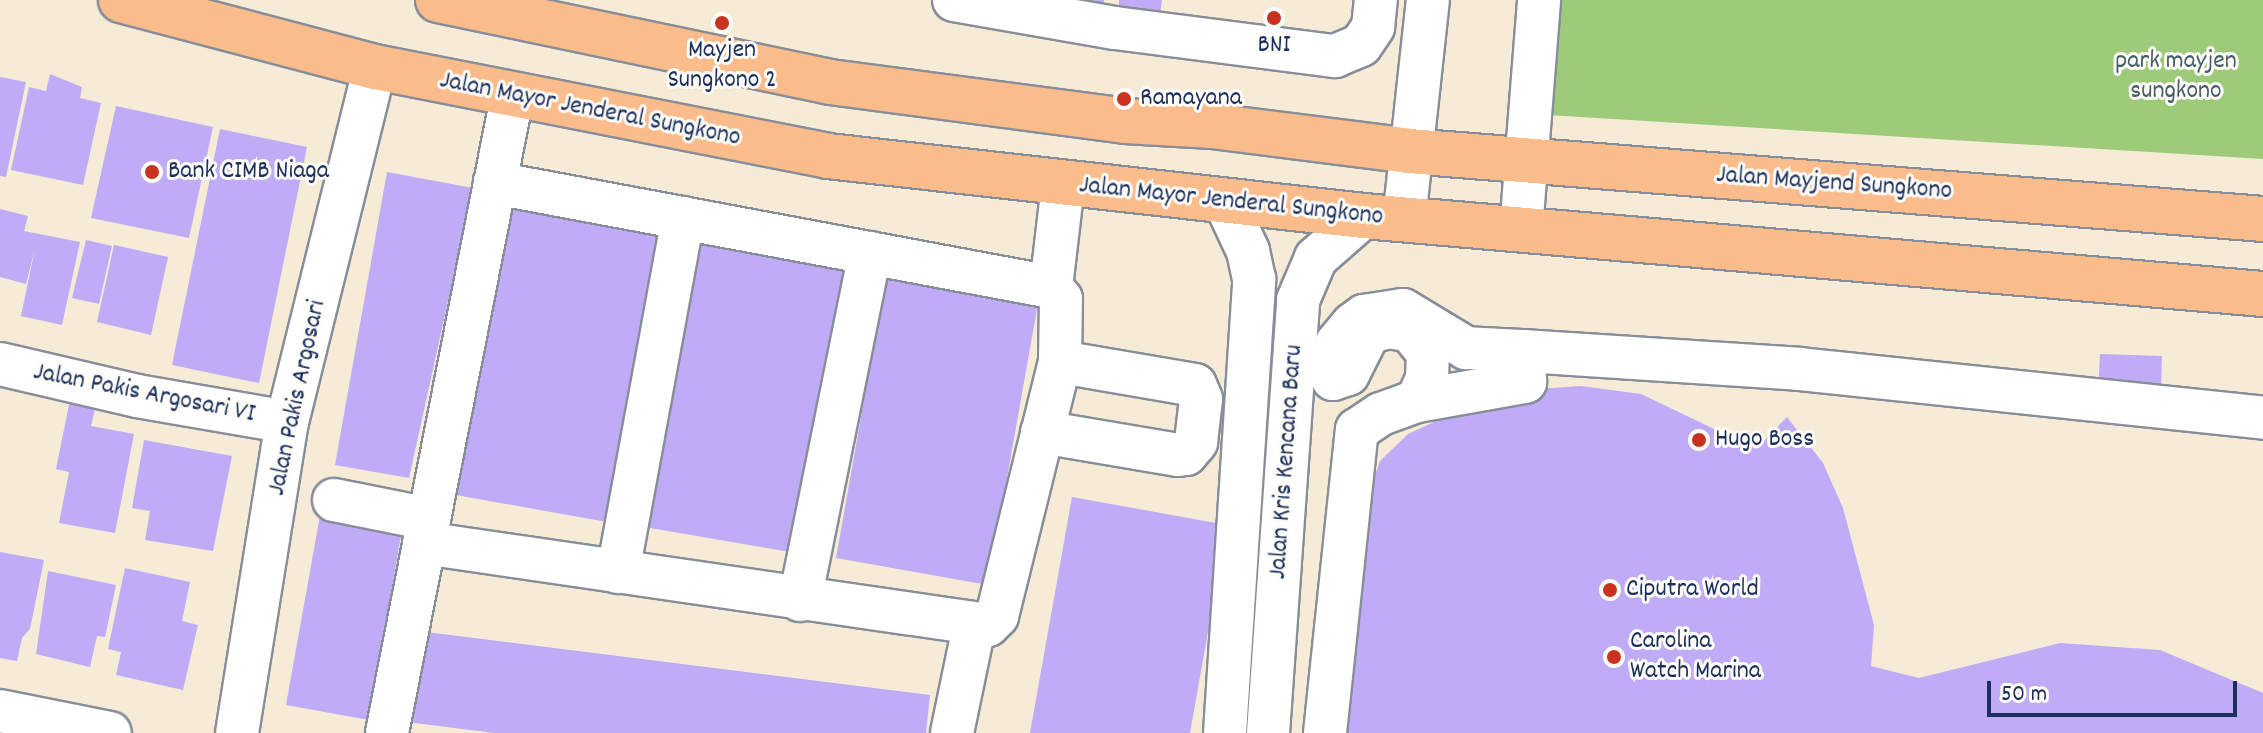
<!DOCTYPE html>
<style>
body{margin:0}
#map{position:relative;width:2263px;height:733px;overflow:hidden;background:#f5ebd6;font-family:Dekko,sans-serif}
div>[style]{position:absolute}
.green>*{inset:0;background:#9ecb79}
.building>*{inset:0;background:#c0abf6}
.roads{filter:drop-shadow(2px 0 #888d9a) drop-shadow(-2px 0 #888d9a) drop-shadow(0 2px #888d9a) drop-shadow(0 -2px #888d9a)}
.minor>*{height:42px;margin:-21px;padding:0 21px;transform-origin:21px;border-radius:21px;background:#fff}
.major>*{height:44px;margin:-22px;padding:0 22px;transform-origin:22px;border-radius:22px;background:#fabc8b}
.dots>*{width:22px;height:22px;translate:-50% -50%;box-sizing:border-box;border:4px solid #fdfcf7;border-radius:50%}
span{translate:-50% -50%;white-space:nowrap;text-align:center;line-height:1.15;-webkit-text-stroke:6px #fdfcf7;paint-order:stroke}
.poi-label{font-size:26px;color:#1b2f5e}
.left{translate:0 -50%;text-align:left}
.park-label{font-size:26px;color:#425e66}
.street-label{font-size:26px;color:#1b2f5e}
.scale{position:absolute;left:1987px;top:681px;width:250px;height:36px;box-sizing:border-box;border:4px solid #1b2f5e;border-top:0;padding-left:10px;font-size:24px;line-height:28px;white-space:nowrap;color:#1b2f5e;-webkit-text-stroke:6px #fdfcf7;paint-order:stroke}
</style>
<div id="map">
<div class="green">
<div style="clip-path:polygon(1558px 0,2263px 0,2263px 159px,1548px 115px)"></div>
</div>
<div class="building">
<div style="clip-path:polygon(1041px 0,1104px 0,1102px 11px)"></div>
<div style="clip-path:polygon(1119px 0,1162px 0,1160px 14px,1119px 8px)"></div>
<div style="clip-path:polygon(50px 74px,82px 87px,80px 98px,101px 103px,83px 185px,11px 170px,29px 87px,46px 91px)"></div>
<div style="clip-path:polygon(0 77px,26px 82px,6px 177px,0 176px)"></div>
<div style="clip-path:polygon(116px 106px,213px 127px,189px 238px,91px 218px)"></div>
<div style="clip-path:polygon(220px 129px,307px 147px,259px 383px,172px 365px)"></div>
<div style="clip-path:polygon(387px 172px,473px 188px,409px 478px,335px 465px)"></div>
<div style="clip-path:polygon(508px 202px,660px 229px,607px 522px,456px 495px)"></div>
<div style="clip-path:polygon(0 209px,28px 216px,24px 231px,80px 242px,62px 325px,21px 316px,35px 249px,26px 284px,0 277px)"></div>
<div style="clip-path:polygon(697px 233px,848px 261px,796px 553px,644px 527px)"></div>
<div style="clip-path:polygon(86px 240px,112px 246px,99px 304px,72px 298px)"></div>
<div style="clip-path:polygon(114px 245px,168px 257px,151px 335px,97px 322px)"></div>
<div style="clip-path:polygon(888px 265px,1040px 292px,988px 585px,836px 558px)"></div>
<div style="clip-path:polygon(2100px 354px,2162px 356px,2160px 419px,2097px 417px)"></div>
<div style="clip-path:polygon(1581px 386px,1641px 394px,1756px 449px,1787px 417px,1823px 463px,1843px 508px,1874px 625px,1871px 666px,1919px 678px,2060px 643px,2160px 650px,2263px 693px,2263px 733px,1345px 733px,1360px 519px,1380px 461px,1408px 434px,1464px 408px,1524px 390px)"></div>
<div style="clip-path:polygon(70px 400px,96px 405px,91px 426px,134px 434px,115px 533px,59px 523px,69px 472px,56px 469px)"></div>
<div style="clip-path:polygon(144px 440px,232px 456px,213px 551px,145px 540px,150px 511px,132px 508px)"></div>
<div style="clip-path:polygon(1072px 497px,1227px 525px,1190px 733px,1030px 733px)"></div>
<div style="clip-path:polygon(321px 510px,403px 524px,369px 720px,286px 705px)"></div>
<div style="clip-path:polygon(0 552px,44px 560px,30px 629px,22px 638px,17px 661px,0 658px)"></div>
<div style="clip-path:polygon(125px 568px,190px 582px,182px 621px,198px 625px,183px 690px,116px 675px,121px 652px,108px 649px)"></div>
<div style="clip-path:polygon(48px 571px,116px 585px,105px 637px,97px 636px,90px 667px,36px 654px)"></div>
<div style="clip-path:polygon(418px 631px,930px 695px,926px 733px,494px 733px,407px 722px)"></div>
</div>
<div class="roads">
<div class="minor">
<div style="left:954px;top:0;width:163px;rotate:9.9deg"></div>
<div style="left:1115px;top:28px;width:222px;rotate:7.3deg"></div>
<div style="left:1335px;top:56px;width:28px;rotate:-23deg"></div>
<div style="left:1361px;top:45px;width:22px;rotate:-56deg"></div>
<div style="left:1373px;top:27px;width:27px;rotate:-84deg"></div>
<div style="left:1404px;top:220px;width:221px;rotate:-83.8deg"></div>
<div style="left:1521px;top:230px;width:231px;rotate:-85.5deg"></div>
<div style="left:1051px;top:287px;width:103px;rotate:-83.3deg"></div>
<div style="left:0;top:364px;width:141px;rotate:13.1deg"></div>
<div style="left:137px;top:396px;width:152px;rotate:9.8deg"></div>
<div style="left:1417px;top:401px;width:24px;rotate:-66deg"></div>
<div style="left:1427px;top:379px;width:26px;rotate:-88deg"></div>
<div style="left:1428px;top:353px;width:28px;rotate:-129deg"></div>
<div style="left:1410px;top:331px;width:20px;rotate:-169deg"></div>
<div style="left:1390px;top:327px;width:22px;rotate:167deg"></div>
<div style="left:1369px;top:332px;width:47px;rotate:116.6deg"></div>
<div style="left:1348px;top:374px;width:16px;rotate:162deg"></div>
<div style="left:1333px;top:379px;width:36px;rotate:-84deg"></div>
<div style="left:1337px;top:343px;width:25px;rotate:-50deg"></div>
<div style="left:1353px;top:324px;width:14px;rotate:-36deg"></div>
<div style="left:1364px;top:316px;width:39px;rotate:-9deg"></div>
<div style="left:1403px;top:310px;width:74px;rotate:31.1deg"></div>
<div style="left:1466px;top:348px;width:58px;rotate:3deg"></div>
<div style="left:1042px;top:432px;width:138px;rotate:9.6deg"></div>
<div style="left:1178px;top:455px;width:8px;rotate:-7deg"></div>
<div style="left:1186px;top:454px;width:16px;rotate:-50deg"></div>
<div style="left:1196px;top:442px;width:43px;rotate:-83.4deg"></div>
<div style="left:1201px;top:399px;width:15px;rotate:-113deg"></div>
<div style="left:1195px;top:385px;width:137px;rotate:-170.3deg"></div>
<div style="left:334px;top:500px;width:97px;rotate:11.3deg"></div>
<div style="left:424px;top:543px;width:570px;rotate:8.27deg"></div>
<div style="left:988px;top:625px;width:13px;rotate:-45deg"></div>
<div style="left:997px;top:616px;width:262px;rotate:-76.1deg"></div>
<div style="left:1060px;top:362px;width:63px;rotate:-89.1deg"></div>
<div style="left:1061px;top:299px;width:16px;rotate:-130deg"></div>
<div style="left:1051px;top:287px;width:566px;rotate:-169.41deg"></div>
<div style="left:618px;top:572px;width:360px;rotate:-79.6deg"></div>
<div style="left:800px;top:600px;width:354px;rotate:-78.6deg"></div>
<div style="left:0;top:711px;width:112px;rotate:11.3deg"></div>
<div style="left:237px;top:733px;width:315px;rotate:-80.9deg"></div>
<div style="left:287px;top:422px;width:366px;rotate:-76.1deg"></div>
<div style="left:387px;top:733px;width:648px;rotate:-78.88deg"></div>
<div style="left:952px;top:733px;width:108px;rotate:-78.3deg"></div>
<div style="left:1225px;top:733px;width:455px;rotate:-86.3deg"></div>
<div style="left:1254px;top:279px;width:29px;rotate:-102deg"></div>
<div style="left:1248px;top:251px;width:54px;rotate:-115.1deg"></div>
<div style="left:1268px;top:733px;width:434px;rotate:-86deg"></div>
<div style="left:1298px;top:300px;width:46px;rotate:-66.8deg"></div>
<div style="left:1316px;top:258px;width:64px;rotate:-41.2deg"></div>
<div style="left:1325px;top:733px;width:305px;rotate:-84deg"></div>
<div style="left:1357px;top:430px;width:29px;rotate:-34deg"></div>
<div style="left:1381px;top:414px;width:38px;rotate:-20deg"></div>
<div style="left:1417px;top:401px;width:110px;rotate:-10deg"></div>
<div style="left:1525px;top:382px;width:31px;rotate:-92deg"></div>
<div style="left:1524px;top:351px;width:277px;rotate:3.7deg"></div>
<div style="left:1800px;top:369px;width:466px;rotate:6deg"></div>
</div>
<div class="major">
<div style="left:121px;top:0;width:263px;rotate:14.8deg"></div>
<div style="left:375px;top:67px;width:462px;rotate:11.1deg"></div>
<div style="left:828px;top:156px;width:539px;rotate:6.39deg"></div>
<div style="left:1364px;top:216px;width:902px;rotate:4.96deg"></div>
<div style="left:438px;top:0;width:400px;rotate:11.8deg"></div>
<div style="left:830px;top:82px;width:298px;rotate:7.5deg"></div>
<div style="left:1125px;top:121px;width:87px;rotate:3.3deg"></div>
<div style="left:1212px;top:126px;width:199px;rotate:7.2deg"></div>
<div style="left:1409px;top:151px;width:857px;rotate:4.55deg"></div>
</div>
</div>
<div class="dots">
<div style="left:1274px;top:18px;background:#c8321e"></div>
<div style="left:722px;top:23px;background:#c8321e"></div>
<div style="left:1124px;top:99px;background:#c8321e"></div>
<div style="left:152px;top:172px;background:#c8321e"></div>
<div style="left:1699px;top:440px;background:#c8321e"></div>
<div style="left:1610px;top:590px;background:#c8321e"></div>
<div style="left:1614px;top:657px;background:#c8321e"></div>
</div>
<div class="poi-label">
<span style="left:1274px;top:46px">BNI</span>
<span style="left:722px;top:66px">Mayjen<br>Sungkono 2</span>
<span class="left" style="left:1140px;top:99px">Ramayana</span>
<span class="left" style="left:168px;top:172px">Bank CIMB Niaga</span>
<span class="left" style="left:1715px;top:440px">Hugo Boss</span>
<span class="left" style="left:1626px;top:590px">Ciputra World</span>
<span class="left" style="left:1630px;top:657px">Carolina<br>Watch Marina</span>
</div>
<div class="park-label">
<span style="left:2176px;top:77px">park mayjen<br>sungkono</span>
</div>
<div class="street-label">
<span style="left:590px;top:110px;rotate:11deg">Jalan Mayor Jenderal Sungkono</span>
<span style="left:1834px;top:184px;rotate:4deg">Jalan Mayjend Sungkono</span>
<span style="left:1231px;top:202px;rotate:6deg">Jalan Mayor Jenderal Sungkono</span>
<span style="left:144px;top:394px;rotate:11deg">Jalan Pakis Argosari VI</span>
<span style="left:298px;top:398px;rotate:-78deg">Jalan Pakis Argosari</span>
<span style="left:1287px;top:462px;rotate:-86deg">Jalan Kris Kencana Baru</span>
</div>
<div class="scale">50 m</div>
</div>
